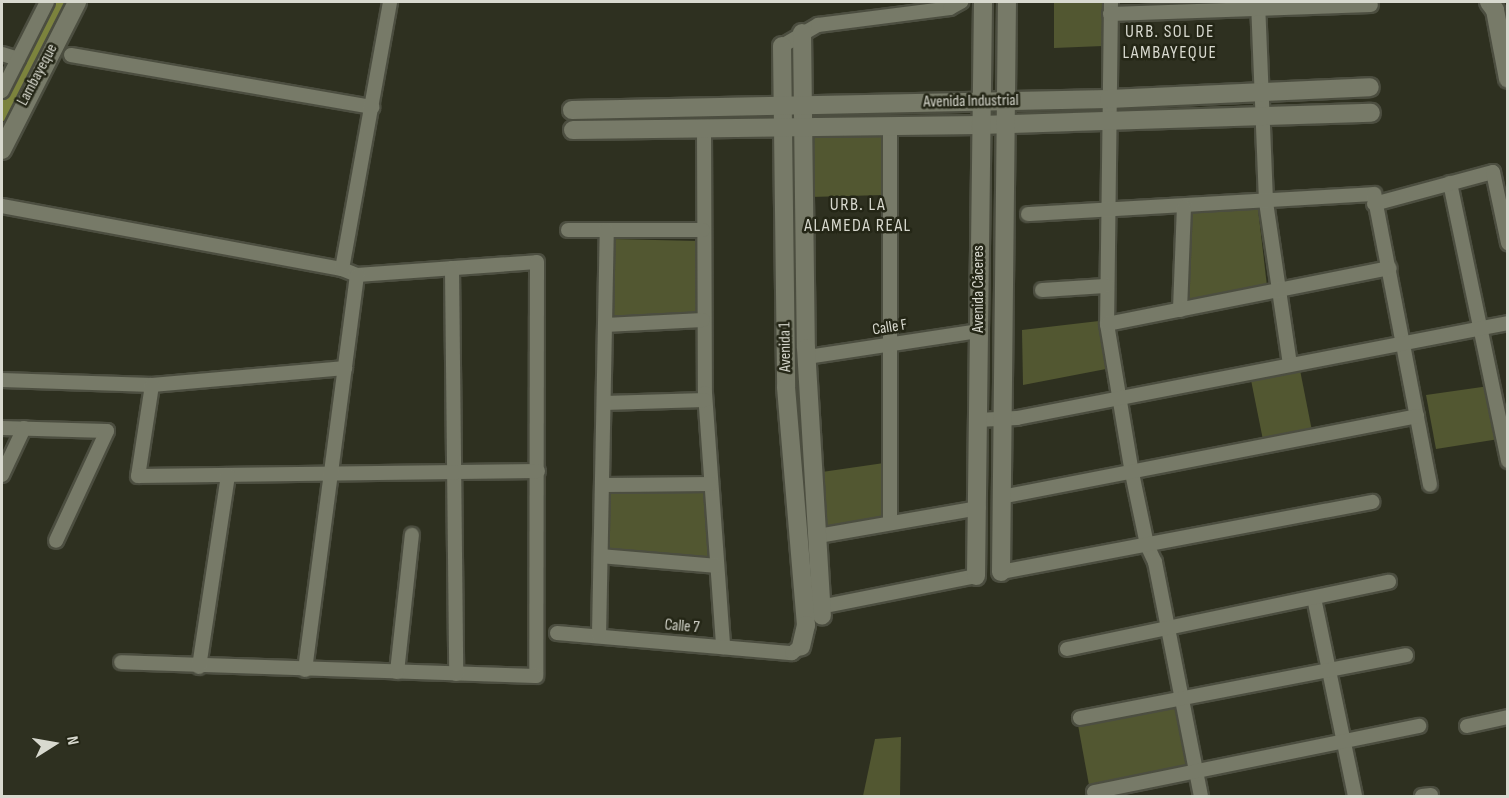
<!DOCTYPE html>
<meta charset="utf-8">
<style>
body{margin:0}
#map{position:relative;width:1509px;height:798px;overflow:hidden;background:#2e3020;font-family:"Sofia Sans Condensed",sans-serif}
div>[style]{position:absolute}
.green>*{inset:0;background:#525731}
.canal>*{height:14px;margin:-7px;padding:0 7px;transform-origin:7px;border-radius:7px;background:#7c833d}
.roads{filter:drop-shadow(2px 0 #4c4e40) drop-shadow(-2px 0 #4c4e40) drop-shadow(0 2px #4c4e40) drop-shadow(0 -2px #4c4e40)}
.minor>*{height:14px;margin:-7px;padding:0 7px;transform-origin:7px;border-radius:7px;background:#777a68}
.tertiary>*{height:18px;margin:-9px;padding:0 9px;transform-origin:9px;border-radius:9px;background:#777a68}
span{translate:-50% -50%;white-space:nowrap;text-align:center;line-height:1.15;-webkit-text-stroke:5px #242616;paint-order:stroke}
.street-label{font-size:16px;color:#d8d9cf}
.neighbourhood-label{font-size:18px;color:#d8d9cf;letter-spacing:1.5px}
.frame{position:absolute;inset:0;border:3px solid #d8d9cf;pointer-events:none}
.north{position:absolute;left:24px;top:714px;width:60px;height:60px;-webkit-text-stroke:4px #242616;paint-order:stroke;rotate:79deg;font-size:16px;font-weight:700;line-height:24px;text-align:center;color:#d8d9cf}
.north::after{content:'';display:block;margin:auto;width:21px;height:27px;background:#d8d9cf;clip-path:polygon(50% 0,100% 100%,50% 72%,0 100%)}
</style>
<div id="map">
<div class="green">
<div style="clip-path:polygon(1054px 2px,1103px 2px,1103px 46px,1054px 48px)"></div>
<div style="clip-path:polygon(883px 130px,884px 195px,810px 197px,811px 132px)"></div>
<div style="clip-path:polygon(1258px 209px,1267px 286px,1186px 303px,1188px 212px)"></div>
<div style="clip-path:polygon(613px 239px,698px 241px,696px 315px,610px 316px)"></div>
<div style="clip-path:polygon(1099px 321px,1106px 369px,1023px 385px,1022px 330px)"></div>
<div style="clip-path:polygon(1300px 370px,1312px 431px,1263px 440px,1251px 380px)"></div>
<div style="clip-path:polygon(1489px 386px,1499px 439px,1436px 449px,1426px 395px)"></div>
<div style="clip-path:polygon(884px 463px,884px 517px,820px 530px,815px 473px)"></div>
<div style="clip-path:polygon(707px 489px,712px 559px,608px 550px,608px 491px)"></div>
<div style="clip-path:polygon(1176px 704px,1187px 767px,1089px 785px,1078px 725px)"></div>
<div style="clip-path:polygon(901px 737px,900px 796px,863px 796px,875px 739px)"></div>
</div>
<div class="canal">
<div style="left:2px;top:114px;width:126px;rotate:-63deg"></div>
</div>
<div class="roads">
<div class="minor">
<div style="left:1111px;top:2px;width:322px;rotate:90.7deg"></div>
<div style="left:1107px;top:324px;width:151px;rotate:80.5deg"></div>
<div style="left:1132px;top:473px;width:74px;rotate:78.2deg"></div>
<div style="left:1147px;top:545px;width:19px;rotate:65deg"></div>
<div style="left:1155px;top:562px;width:238px;rotate:78.9deg"></div>
<div style="left:1258px;top:2px;width:200px;rotate:87.7deg"></div>
<div style="left:1266px;top:202px;width:164px;rotate:81.6deg"></div>
<div style="left:1110px;top:14px;width:261px;rotate:-2deg"></div>
<div style="left:782px;top:46px;width:42px;rotate:-30.3deg"></div>
<div style="left:818px;top:25px;width:133px;rotate:-7.3deg"></div>
<div style="left:950px;top:8px;width:13px;rotate:-29deg"></div>
<div style="left:2px;top:54px;width:17px;rotate:17deg"></div>
<div style="left:71px;top:55px;width:306px;rotate:9.8deg"></div>
<div style="left:2px;top:91px;width:100px;rotate:-63.2deg"></div>
<div style="left:890px;top:126px;width:396px;rotate:90deg"></div>
<div style="left:704px;top:128px;width:265px;rotate:89.8deg"></div>
<div style="left:705px;top:393px;width:255px;rotate:85.9deg"></div>
<div style="left:1450px;top:183px;width:284px;rotate:78.2deg"></div>
<div style="left:1374px;top:204px;width:123px;rotate:-15.1deg"></div>
<div style="left:1493px;top:172px;width:73px;rotate:78.1deg"></div>
<div style="left:2px;top:206px;width:346px;rotate:10.5deg"></div>
<div style="left:342px;top:269px;width:16px;rotate:22deg"></div>
<div style="left:357px;top:275px;width:180px;rotate:-4.1deg"></div>
<div style="left:537px;top:262px;width:414px;rotate:90.1deg"></div>
<div style="left:536px;top:676px;width:415px;rotate:-178.1deg"></div>
<div style="left:1028px;top:214px;width:347px;rotate:-3.3deg"></div>
<div style="left:1374px;top:194px;width:296px;rotate:79.1deg"></div>
<div style="left:568px;top:230px;width:135px"></div>
<div style="left:452px;top:268px;width:406px;rotate:89.4deg"></div>
<div style="left:342px;top:269px;width:271px;rotate:-79.8deg"></div>
<div style="left:1042px;top:290px;width:64px;rotate:-3.6deg"></div>
<div style="left:1180px;top:310px;width:103px;rotate:-87.8deg"></div>
<div style="left:1107px;top:324px;width:288px;rotate:-11.2deg"></div>
<div style="left:605px;top:325px;width:98px;rotate:-2.9deg"></div>
<div style="left:807px;top:357px;width:174px;rotate:-8.6deg"></div>
<div style="left:2px;top:380px;width:150px;rotate:1.9deg"></div>
<div style="left:152px;top:385px;width:194px;rotate:-5deg"></div>
<div style="left:152px;top:385px;width:92px;rotate:98.7deg"></div>
<div style="left:138px;top:476px;width:400px;rotate:-0.7deg"></div>
<div style="left:604px;top:403px;width:101px;rotate:-1.7deg"></div>
<div style="left:978px;top:420px;width:39px;rotate:-3deg"></div>
<div style="left:1017px;top:418px;width:500px;rotate:-10.95deg"></div>
<div style="left:2px;top:428px;width:105px;rotate:1.6deg"></div>
<div style="left:107px;top:431px;width:121px;rotate:114.9deg"></div>
<div style="left:2px;top:475px;width:52px;rotate:-64.9deg"></div>
<div style="left:602px;top:485px;width:109px;rotate:-0.5deg"></div>
<div style="left:1001px;top:497px;width:424px;rotate:-11deg"></div>
<div style="left:824px;top:535px;width:157px;rotate:-9.9deg"></div>
<div style="left:601px;top:556px;width:116px;rotate:4.9deg"></div>
<div style="left:1001px;top:572px;width:378px;rotate:-10.7deg"></div>
<div style="left:1314px;top:598px;width:202px;rotate:78.3deg"></div>
<div style="left:830px;top:605px;width:149px;rotate:-11.2deg"></div>
<div style="left:557px;top:633px;width:236px;rotate:4.9deg"></div>
<div style="left:792px;top:653px;width:11px;rotate:-38deg"></div>
<div style="left:599px;top:636px;width:406px;rotate:-88.9deg"></div>
<div style="left:1067px;top:649px;width:329px;rotate:-11.8deg"></div>
<div style="left:199px;top:667px;width:194px;rotate:-81.4deg"></div>
<div style="left:305px;top:670px;width:398px;rotate:-82.5deg"></div>
<div style="left:397px;top:672px;width:138px;rotate:-83.8deg"></div>
<div style="left:1080px;top:718px;width:332px;rotate:-10.9deg"></div>
<div style="left:1467px;top:726px;width:42px;rotate:-12.4deg"></div>
<div style="left:1094px;top:792px;width:332px;rotate:-11.5deg"></div>
<div style="left:1422px;top:796px;width:9px;rotate:-6deg"></div>
</div>
<div class="tertiary">
<div style="left:1489px;top:2px;width:10px;rotate:53deg"></div>
<div style="left:1495px;top:10px;width:70px;rotate:79.3deg"></div>
<div style="left:802px;top:33px;width:315px;rotate:89.3deg"></div>
<div style="left:806px;top:348px;width:268px;rotate:86.6deg"></div>
<div style="left:782px;top:46px;width:341px;rotate:89.3deg"></div>
<div style="left:786px;top:387px;width:239px;rotate:85.2deg"></div>
<div style="left:806px;top:625px;width:22px;rotate:103deg"></div>
<div style="left:572px;top:110px;width:537px;rotate:-1.17deg"></div>
<div style="left:1109px;top:99px;width:261px;rotate:-2.6deg"></div>
<div style="left:573px;top:130px;width:407px;rotate:-0.7deg"></div>
<div style="left:980px;top:125px;width:391px;rotate:-1.8deg"></div>
<div style="left:2px;top:150px;width:166px;rotate:-63.1deg"></div>
<div style="left:1001px;top:572px;width:570px;rotate:-89.4deg"></div>
<div style="left:976px;top:576px;width:574px;rotate:-89.3deg"></div>
</div>
</div>
<div class="street-label">
<span style="left:38px;top:75px;rotate:-62deg">Lambayeque</span>
<span style="left:971px;top:102px;rotate:-1deg">Avenida Industrial</span>
<span style="left:979px;top:289px;rotate:-90deg">Avenida Cáceres</span>
<span style="left:890px;top:328px;rotate:-9deg">Calle F</span>
<span style="left:786px;top:347px;rotate:-91deg">Avenida 1</span>
<span style="left:682px;top:627px;rotate:5deg">Calle 7</span>
</div>
<div class="neighbourhood-label">
<span style="left:1170px;top:43px">URB. SOL DE<br>LAMBAYEQUE</span>
<span style="left:858px;top:216px">URB. LA<br>ALAMEDA REAL</span>
</div>
<div class="frame"></div>
<div class="north">N</div>
</div>
